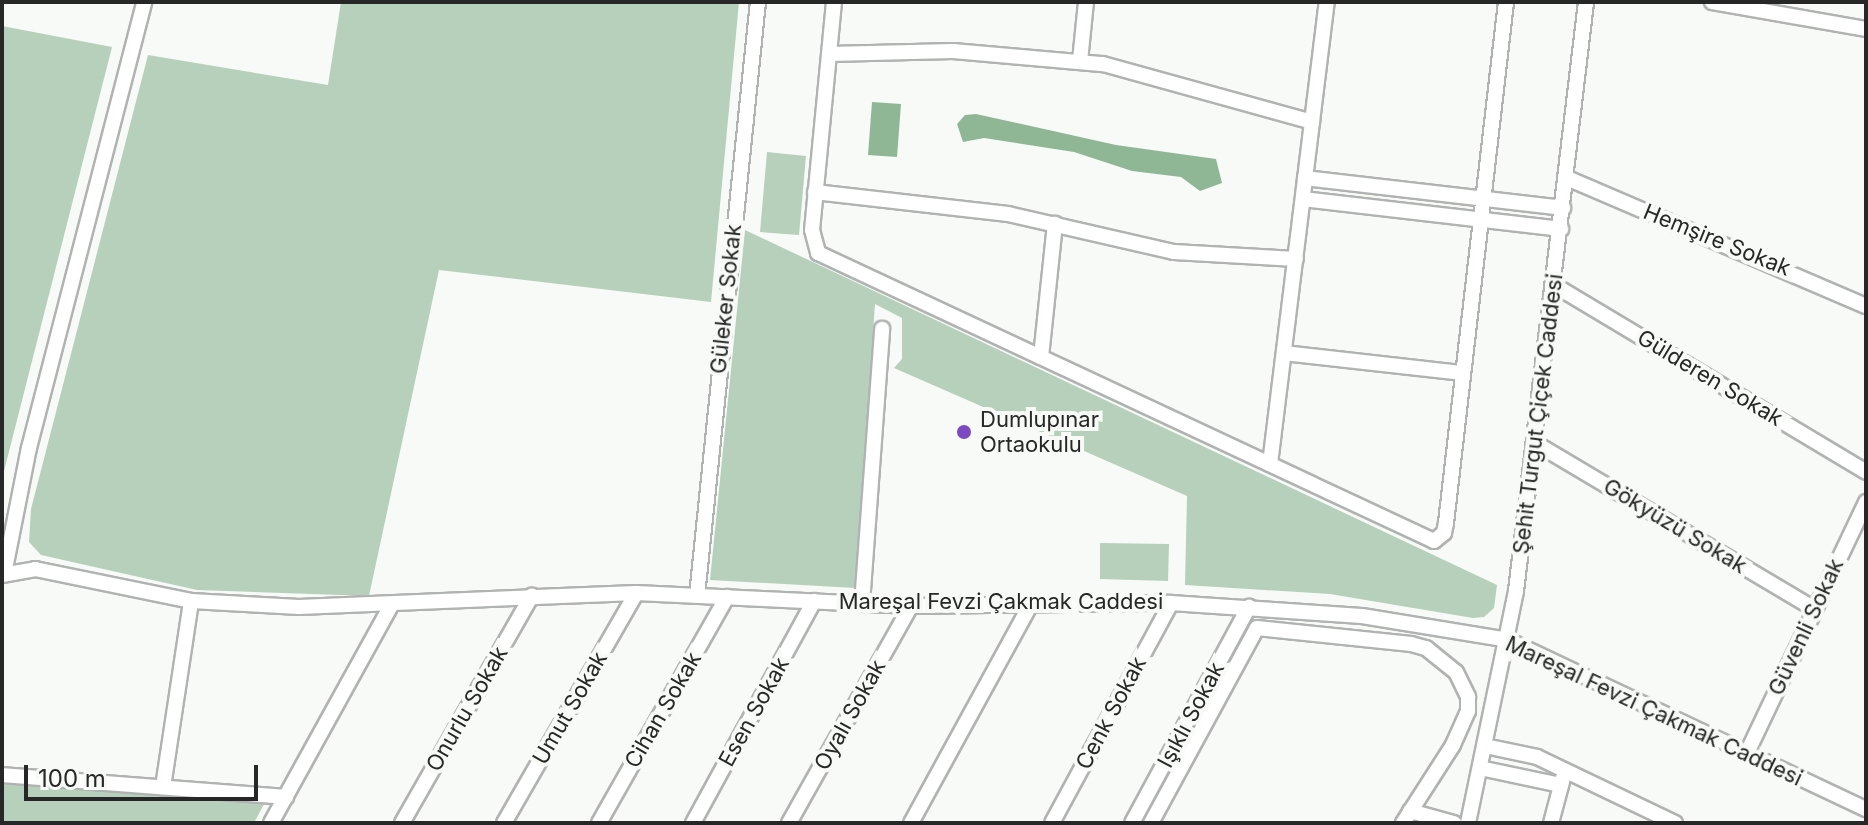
<!DOCTYPE html>
<meta charset="utf-8">
<style>
body{margin:0}
#map{position:relative;width:1868px;height:825px;overflow:hidden;background:#f7faf7;font-family:Inter,sans-serif}
div>[style]{position:absolute}
.green>*{inset:0;background:#b7d0bb}
.water>*{inset:0;background:#8fb796}
.roads{filter:drop-shadow(2px 0 #b0b3b1) drop-shadow(-2px 0 #b0b3b1) drop-shadow(0 2px #b0b3b1) drop-shadow(0 -2px #b0b3b1)}
.minor>*{height:14px;margin:-7px;padding:0 7px;transform-origin:7px;border-radius:7px;background:#fff}
.dots>*{width:22px;height:22px;translate:-50% -50%;box-sizing:border-box;border:4px solid #f7faf7;border-radius:50%}
span{translate:-50% -50%;white-space:nowrap;text-align:center;line-height:1.15;-webkit-text-stroke:8px #f7faf7;paint-order:stroke}
.street-label{font-size:22px;color:#262726}
.poi-label{font-size:22px;color:#262726}
.left{translate:0 -50%;text-align:left}
.frame{position:absolute;inset:0;border:4px solid #262726;pointer-events:none}
.scale{position:absolute;left:24px;top:765px;width:234px;height:36px;box-sizing:border-box;border:4px solid #262726;border-top:0;padding-left:10px;font-size:24px;line-height:28px;white-space:nowrap;color:#262726;-webkit-text-stroke:6px #f7faf7;paint-order:stroke}
</style>
<div id="map">
<div class="green">
<div style="clip-path:polygon(341px 2px,739px 2px,711px 302px,439px 270px,369px 596px,197px 590px,41px 555px,29px 542px,31px 509px,148px 55px,328px 85px)"></div>
<div style="clip-path:polygon(2px 26px,112px 47px,2px 479px)"></div>
<div style="clip-path:polygon(767px 152px,806px 156px,799px 235px,760px 232px)"></div>
<div style="clip-path:polygon(745px 230px,1497px 585px,1494px 608px,1484px 617px,1473px 618px,1330px 594px,1185px 585px,1187px 496px,894px 368px,902px 359px,902px 318px,875px 304px,855px 588px,710px 580px)"></div>
<div style="clip-path:polygon(1100px 543px,1169px 544px,1168px 581px,1100px 579px)"></div>
<div style="clip-path:polygon(2px 784px,102px 790px,264px 804px,254px 823px,2px 823px)"></div>
</div>
<div class="water">
<div style="clip-path:polygon(872px 102px,901px 104px,897px 157px,868px 155px)"></div>
<div style="clip-path:polygon(976px 114px,1116px 145px,1216px 159px,1222px 183px,1200px 191px,1181px 177px,1132px 171px,1074px 152px,984px 138px,963px 142px,957px 124px,965px 115px)"></div>
</div>
<div class="roads">
<div class="minor">
<div style="left:834px;top:2px;width:229px;rotate:95.5deg"></div>
<div style="left:812px;top:230px;width:24px;rotate:75deg"></div>
<div style="left:818px;top:253px;width:680px;rotate:25.06deg"></div>
<div style="left:1434px;top:541px;width:13px;rotate:-39deg"></div>
<div style="left:1444px;top:533px;width:10px;rotate:-79deg"></div>
<div style="left:1446px;top:523px;width:524px;rotate:-83.43deg"></div>
<div style="left:1712px;top:2px;width:156px;rotate:9.9deg"></div>
<div style="left:829px;top:54px;width:124px;rotate:-1.4deg"></div>
<div style="left:953px;top:51px;width:151px;rotate:5deg"></div>
<div style="left:1103px;top:64px;width:217px;rotate:15.5deg"></div>
<div style="left:1080px;top:61px;width:59px;rotate:-84.2deg"></div>
<div style="left:1305px;top:178px;width:260px;rotate:6.6deg"></div>
<div style="left:1567px;top:178px;width:325px;rotate:23.2deg"></div>
<div style="left:815px;top:192px;width:194px;rotate:6.5deg"></div>
<div style="left:1008px;top:214px;width:170px;rotate:12.9deg"></div>
<div style="left:1174px;top:252px;width:122px;rotate:3.3deg"></div>
<div style="left:1303px;top:199px;width:260px;rotate:6.6deg"></div>
<div style="left:1554px;top:285px;width:364px;rotate:30.9deg"></div>
<div style="left:1284px;top:353px;width:180px;rotate:6.4deg"></div>
<div style="left:1041px;top:357px;width:134px;rotate:-84deg"></div>
<div style="left:1535px;top:443px;width:326px;rotate:30.7deg"></div>
<div style="left:1270px;top:464px;width:466px;rotate:-83deg"></div>
<div style="left:4px;top:574px;width:128px;rotate:-78.8deg"></div>
<div style="left:29px;top:448px;width:461px;rotate:-75.5deg"></div>
<div style="left:2px;top:575px;width:34px;rotate:-10deg"></div>
<div style="left:35px;top:569px;width:159px;rotate:11.6deg"></div>
<div style="left:191px;top:601px;width:108px;rotate:3.2deg"></div>
<div style="left:299px;top:607px;width:337px;rotate:-2.4deg"></div>
<div style="left:636px;top:593px;width:275px;rotate:2.7deg"></div>
<div style="left:911px;top:606px;width:260px;rotate:-0.7deg"></div>
<div style="left:1171px;top:603px;width:191px;rotate:3.9deg"></div>
<div style="left:1362px;top:616px;width:148px;rotate:9.3deg"></div>
<div style="left:1508px;top:640px;width:396px;rotate:25.3deg"></div>
<div style="left:697px;top:596px;width:597px;rotate:-84.14deg"></div>
<div style="left:862px;top:604px;width:276px;rotate:-85.8deg"></div>
<div style="left:1485px;top:746px;width:53px;rotate:11.9deg"></div>
<div style="left:1537px;top:757px;width:153px;rotate:25.6deg"></div>
<div style="left:1747px;top:753px;width:278px;rotate:-64.6deg"></div>
<div style="left:1480px;top:768px;width:83px;rotate:11.9deg"></div>
<div style="left:2px;top:775px;width:285px;rotate:4.4deg"></div>
<div style="left:163px;top:787px;width:188px;rotate:-81.4deg"></div>
<div style="left:1410px;top:811px;width:46px;rotate:15.3deg"></div>
<div style="left:271px;top:823px;width:248px;rotate:-61.1deg"></div>
<div style="left:402px;top:823px;width:262px;rotate:-60.3deg"></div>
<div style="left:504px;top:823px;width:265px;rotate:-60.1deg"></div>
<div style="left:599px;top:823px;width:260px;rotate:-60.5deg"></div>
<div style="left:693px;top:823px;width:253px;rotate:-61.4deg"></div>
<div style="left:789px;top:823px;width:249px;rotate:-60.7deg"></div>
<div style="left:911px;top:823px;width:252px;rotate:-61.3deg"></div>
<div style="left:1052px;top:823px;width:250px;rotate:-61.6deg"></div>
<div style="left:1132px;top:823px;width:246px;rotate:-61.6deg"></div>
<div style="left:1151px;top:823px;width:222px;rotate:-61.5deg"></div>
<div style="left:1257px;top:628px;width:155px;rotate:5.9deg"></div>
<div style="left:1411px;top:644px;width:16px;rotate:15deg"></div>
<div style="left:1426px;top:648px;width:38px;rotate:39deg"></div>
<div style="left:1456px;top:672px;width:28px;rotate:64deg"></div>
<div style="left:1468px;top:697px;width:14px;rotate:90deg"></div>
<div style="left:1468px;top:711px;width:37px;rotate:114deg"></div>
<div style="left:1453px;top:745px;width:93px;rotate:122.7deg"></div>
<div style="left:1468px;top:823px;width:237px;rotate:-78.3deg"></div>
<div style="left:1516px;top:591px;width:593px;rotate:-83.22deg"></div>
<div style="left:1551px;top:823px;width:47px;rotate:-75.1deg"></div>
</div>
</div>
<div class="dots">
<div style="left:964px;top:432px;background:#7d49c1"></div>
</div>
<div class="street-label">
<span style="left:1717px;top:240px;rotate:22deg">Hemşire Sokak</span>
<span style="left:726px;top:299px;rotate:-84deg">Güleker Sokak</span>
<span style="left:1710px;top:378px;rotate:31deg">Gülderen Sokak</span>
<span style="left:1538px;top:414px;rotate:-83deg">Şehit Turgut Çiçek Caddesi</span>
<span style="left:1675px;top:526px;rotate:31deg">Gökyüzü Sokak</span>
<span style="left:1001px;top:602px">Mareşal Fevzi Çakmak Caddesi</span>
<span style="left:1806px;top:627px;rotate:-65deg">Güvenli Sokak</span>
<span style="left:570px;top:708px;rotate:-60deg">Umut Sokak</span>
<span style="left:467px;top:709px;rotate:-60deg">Onurlu Sokak</span>
<span style="left:663px;top:710px;rotate:-60deg">Cihan Sokak</span>
<span style="left:1654px;top:711px;rotate:25deg">Mareşal Fevzi Çakmak Caddesi</span>
<span style="left:754px;top:712px;rotate:-61deg">Esen Sokak</span>
<span style="left:1111px;top:713px;rotate:-62deg">Cenk Sokak</span>
<span style="left:850px;top:715px;rotate:-61deg">Oyalı Sokak</span>
<span style="left:1191px;top:715px;rotate:-62deg">Işıklı Sokak</span>
</div>
<div class="poi-label">
<span class="left" style="left:980px;top:432px">Dumlupınar<br>Ortaokulu</span>
</div>
<div class="frame"></div>
<div class="scale">100 m</div>
</div>
